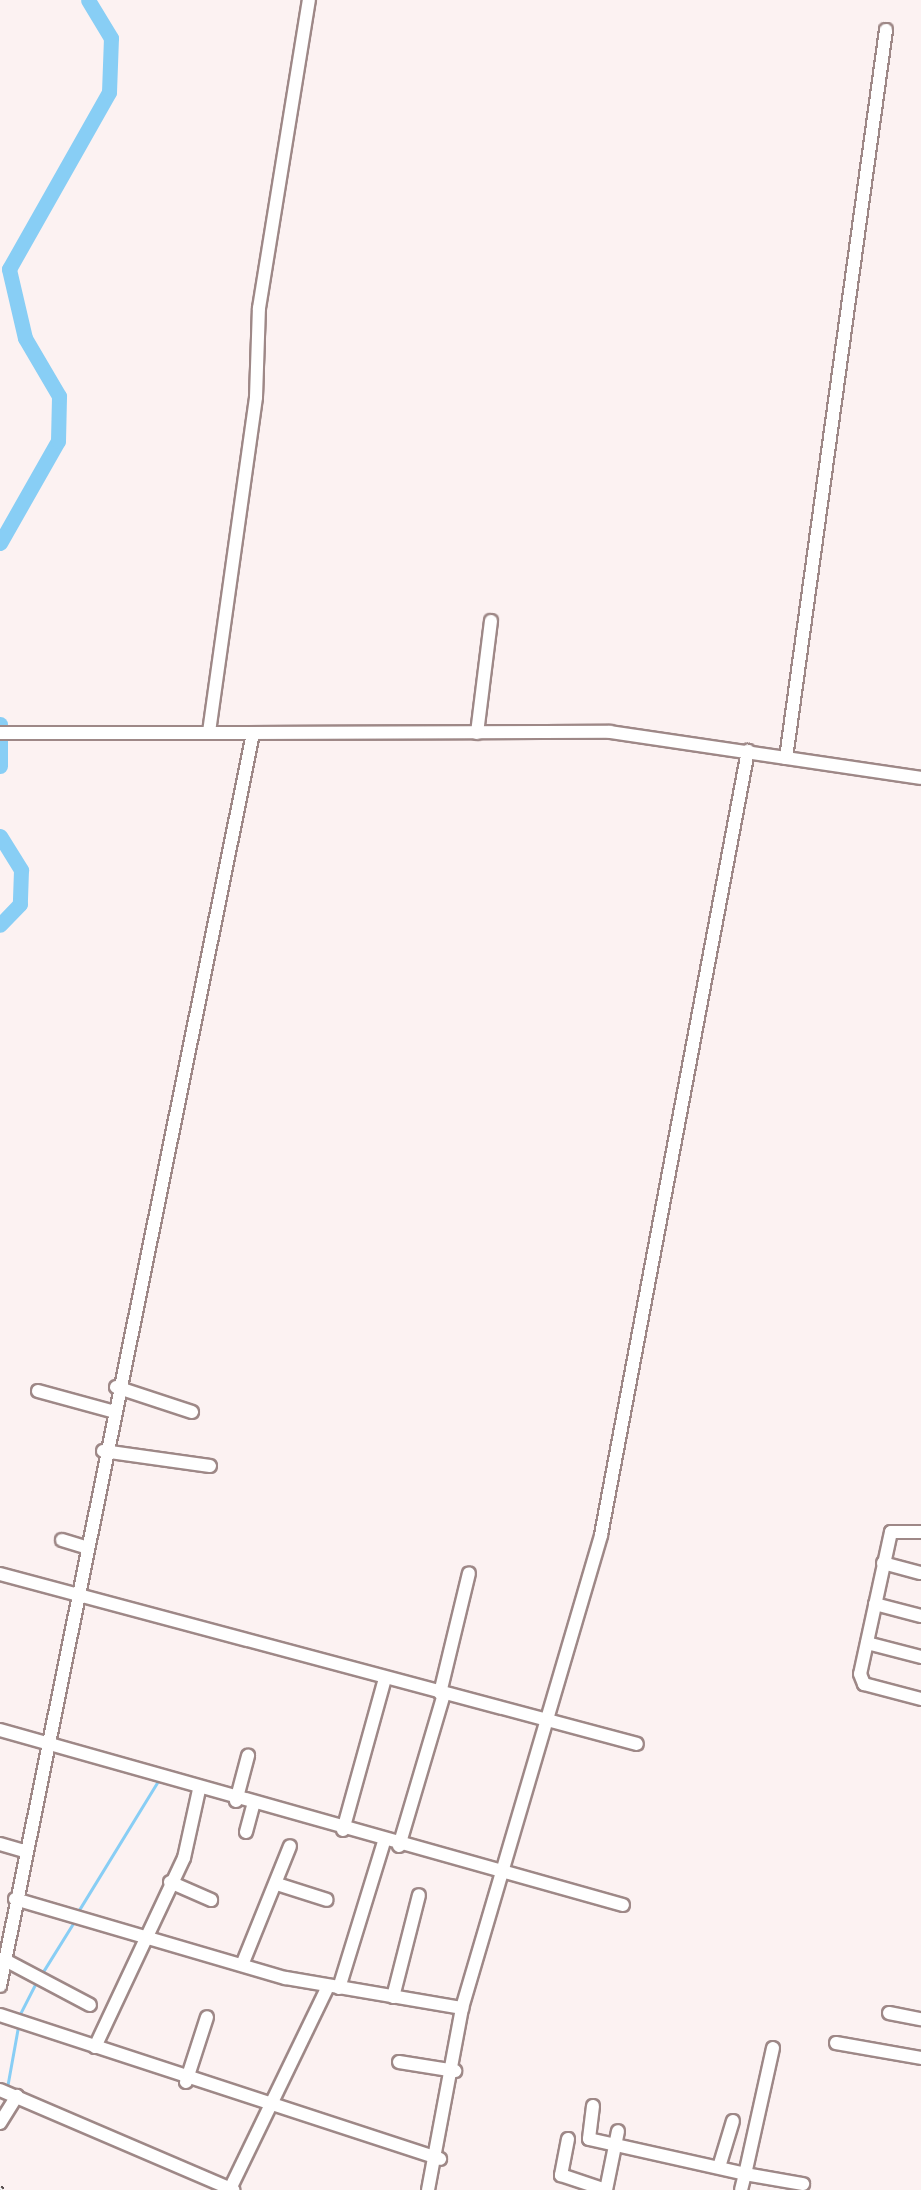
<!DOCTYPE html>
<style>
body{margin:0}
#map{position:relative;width:921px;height:2190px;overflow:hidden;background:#fcf2f2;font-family:"Public Sans",sans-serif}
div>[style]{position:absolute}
.stream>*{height:2.5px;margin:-1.25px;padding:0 1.25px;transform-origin:1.25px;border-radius:1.25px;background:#88cef5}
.river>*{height:15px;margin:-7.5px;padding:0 7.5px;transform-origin:7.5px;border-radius:7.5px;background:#88cef5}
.roads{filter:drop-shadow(2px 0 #9e8887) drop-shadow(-2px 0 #9e8887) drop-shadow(0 2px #9e8887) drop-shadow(0 -2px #9e8887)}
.minor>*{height:12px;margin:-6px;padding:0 6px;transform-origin:6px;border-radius:6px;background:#fff}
.rail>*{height:6px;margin-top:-3px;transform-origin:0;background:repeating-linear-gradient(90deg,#fff 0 8px,#594f4f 0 16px);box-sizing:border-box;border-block:2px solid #594f4f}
span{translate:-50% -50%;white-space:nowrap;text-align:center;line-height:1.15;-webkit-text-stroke:8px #fff;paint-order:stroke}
</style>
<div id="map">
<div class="stream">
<div style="left:79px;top:1910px;width:151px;rotate:-58.5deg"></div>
<div style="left:41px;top:1975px;width:62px;rotate:-58.1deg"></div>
<div style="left:20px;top:2014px;width:37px;rotate:-63deg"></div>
<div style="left:7px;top:2088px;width:62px;rotate:-79.8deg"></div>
</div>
<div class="river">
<div style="left:0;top:543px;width:117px;rotate:-60.4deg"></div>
<div style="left:58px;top:441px;width:45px;rotate:-88.7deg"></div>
<div style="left:59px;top:396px;width:67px;rotate:-120.4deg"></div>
<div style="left:25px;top:338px;width:71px;rotate:-103.1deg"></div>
<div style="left:9px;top:269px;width:203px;rotate:-60.5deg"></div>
<div style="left:109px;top:92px;width:54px;rotate:-87.9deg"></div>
<div style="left:111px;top:38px;width:44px;rotate:-121.2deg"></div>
<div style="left:0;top:724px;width:42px;rotate:90deg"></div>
<div style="left:0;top:836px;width:40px;rotate:58deg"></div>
<div style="left:21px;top:870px;width:34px;rotate:92deg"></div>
<div style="left:20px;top:904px;width:29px;rotate:134deg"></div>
</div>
<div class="roads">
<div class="minor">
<div style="left:209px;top:732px;width:338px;rotate:-82deg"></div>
<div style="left:256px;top:397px;width:89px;rotate:-88.1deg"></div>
<div style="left:259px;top:308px;width:312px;rotate:-80.8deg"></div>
<div style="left:0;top:733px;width:253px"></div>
<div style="left:477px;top:733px;width:113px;rotate:-82.9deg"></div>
<div style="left:786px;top:758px;width:735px;rotate:-82.18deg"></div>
<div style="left:116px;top:1387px;width:80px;rotate:18.2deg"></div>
<div style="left:38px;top:1391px;width:76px;rotate:15.3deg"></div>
<div style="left:103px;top:1451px;width:108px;rotate:8deg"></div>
<div style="left:921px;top:1532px;width:30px;rotate:180deg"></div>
<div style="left:891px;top:1532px;width:145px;rotate:102.3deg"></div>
<div style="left:860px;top:1674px;width:11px;rotate:68deg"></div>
<div style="left:864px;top:1684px;width:59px;rotate:14.7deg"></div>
<div style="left:62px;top:1540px;width:24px;rotate:17deg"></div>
<div style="left:883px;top:1563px;width:39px;rotate:15deg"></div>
<div style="left:0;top:1574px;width:659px;rotate:14.94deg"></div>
<div style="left:875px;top:1604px;width:48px;rotate:14.6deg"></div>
<div style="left:867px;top:1643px;width:56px;rotate:14.5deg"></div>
<div style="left:440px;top:1693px;width:123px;rotate:-76.4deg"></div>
<div style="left:0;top:1730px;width:647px;rotate:15.69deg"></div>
<div style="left:236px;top:1801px;width:47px;rotate:-75.1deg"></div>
<div style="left:343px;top:1830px;width:157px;rotate:-74.5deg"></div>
<div style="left:246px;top:1832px;width:28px;rotate:-75deg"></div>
<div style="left:0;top:1844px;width:26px;rotate:16deg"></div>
<div style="left:399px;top:1846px;width:159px;rotate:-73.5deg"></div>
<div style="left:170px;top:1882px;width:45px;rotate:23.7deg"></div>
<div style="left:277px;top:1884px;width:52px;rotate:17.7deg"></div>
<div style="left:15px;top:1899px;width:282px;rotate:16.3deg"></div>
<div style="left:286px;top:1978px;width:179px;rotate:9.7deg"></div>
<div style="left:5px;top:1960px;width:96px;rotate:27.9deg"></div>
<div style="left:242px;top:1965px;width:128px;rotate:-68deg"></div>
<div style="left:0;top:1986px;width:1278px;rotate:-78.58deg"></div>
<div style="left:253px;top:733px;width:357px;rotate:-0.2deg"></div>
<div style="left:610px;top:732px;width:314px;rotate:8.4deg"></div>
<div style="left:339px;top:1988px;width:153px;rotate:-72.9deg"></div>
<div style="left:393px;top:1997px;width:105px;rotate:-75.7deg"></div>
<div style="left:889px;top:2013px;width:33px;rotate:11deg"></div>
<div style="left:0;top:2015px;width:463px;rotate:18.1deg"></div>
<div style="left:836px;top:2043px;width:86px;rotate:10deg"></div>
<div style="left:95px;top:2047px;width:209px;rotate:-64.8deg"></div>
<div style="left:184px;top:1858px;width:70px;rotate:-77.6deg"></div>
<div style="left:773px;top:2048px;width:129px;rotate:102.5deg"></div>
<div style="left:745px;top:2174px;width:59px;rotate:9.8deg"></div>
<div style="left:399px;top:2062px;width:57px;rotate:9.1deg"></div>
<div style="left:186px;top:2082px;width:68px;rotate:-72.1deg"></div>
<div style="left:0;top:2090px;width:254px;rotate:23.2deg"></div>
<div style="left:593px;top:2106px;width:33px;rotate:97deg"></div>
<div style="left:589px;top:2139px;width:160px;rotate:12.6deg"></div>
<div style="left:745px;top:2174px;width:16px;rotate:104deg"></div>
<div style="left:0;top:2123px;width:32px;rotate:-58deg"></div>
<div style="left:568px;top:2139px;width:37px;rotate:101deg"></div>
<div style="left:561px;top:2175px;width:47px;rotate:18.4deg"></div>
<div style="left:719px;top:2167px;width:48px;rotate:-73.1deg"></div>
<div style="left:230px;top:2189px;width:225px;rotate:-64.2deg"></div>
<div style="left:428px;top:2190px;width:185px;rotate:-79.4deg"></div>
<div style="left:462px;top:2008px;width:493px;rotate:-73.6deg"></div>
<div style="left:601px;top:1535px;width:798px;rotate:-79.38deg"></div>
<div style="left:606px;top:2190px;width:60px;rotate:-78.5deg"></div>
</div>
</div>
<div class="rail">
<div style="left:0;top:2188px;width:3px;rotate:45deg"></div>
</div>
</div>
